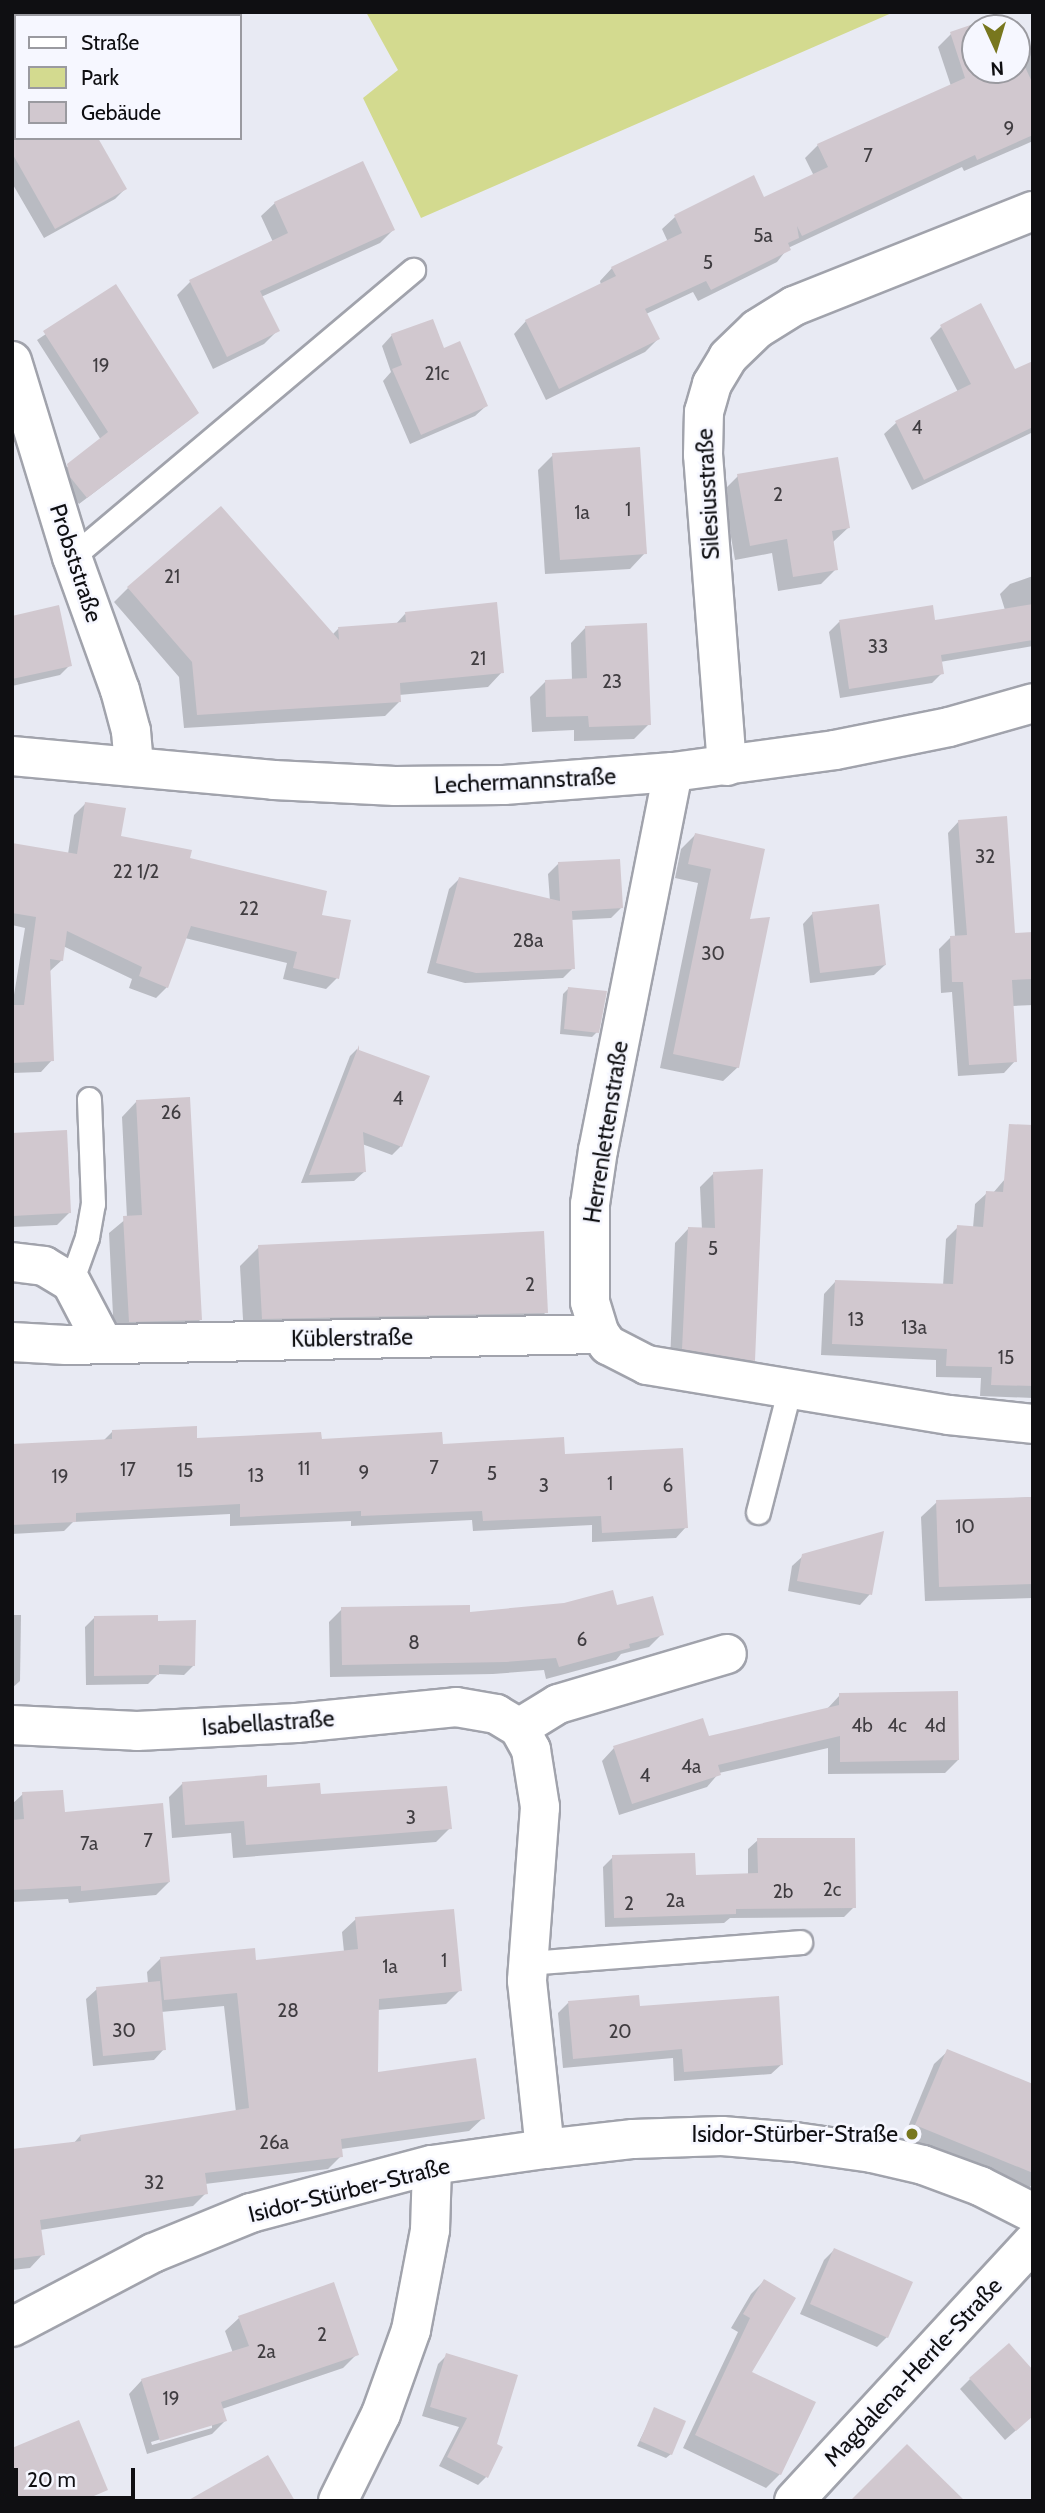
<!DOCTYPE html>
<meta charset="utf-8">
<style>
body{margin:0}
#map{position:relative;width:1045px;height:2513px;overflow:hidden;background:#e8eaf3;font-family:Cabin,sans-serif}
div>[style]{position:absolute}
.green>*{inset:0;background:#d3da8f}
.shadow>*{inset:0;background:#0003}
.building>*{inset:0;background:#d1c8cf}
.roads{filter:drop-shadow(2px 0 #a1a3ac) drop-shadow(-2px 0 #a1a3ac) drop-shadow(0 2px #a1a3ac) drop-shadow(0 -2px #a1a3ac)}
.lane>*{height:23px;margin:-11.5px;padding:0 11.5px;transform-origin:11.5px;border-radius:11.5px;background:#fff}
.street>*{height:38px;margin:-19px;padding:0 19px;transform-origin:19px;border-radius:19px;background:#fff}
.dots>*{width:19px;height:19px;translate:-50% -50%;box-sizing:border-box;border:4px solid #f6f7ff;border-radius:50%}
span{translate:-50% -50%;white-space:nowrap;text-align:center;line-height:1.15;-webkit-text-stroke:5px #f6f7ff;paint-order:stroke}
.number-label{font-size:19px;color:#403d41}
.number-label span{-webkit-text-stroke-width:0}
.street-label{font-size:23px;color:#0f0f12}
.poi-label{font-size:23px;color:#0f0f12}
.right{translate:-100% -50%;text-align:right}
.frame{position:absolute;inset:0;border:14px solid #0f0f12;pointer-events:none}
.legend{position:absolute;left:14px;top:14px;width:228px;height:126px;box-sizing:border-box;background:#f6f7ff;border:2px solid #9a9aa0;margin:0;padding:9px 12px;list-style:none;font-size:21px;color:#0f0f12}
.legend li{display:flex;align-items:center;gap:14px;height:35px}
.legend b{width:35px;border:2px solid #9a9aa0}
.north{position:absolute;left:961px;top:14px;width:70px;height:70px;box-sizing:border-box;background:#f6f7ff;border:2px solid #9a9aa0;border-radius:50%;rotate:176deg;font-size:19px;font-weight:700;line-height:28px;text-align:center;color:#0f0f12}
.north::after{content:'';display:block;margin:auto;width:24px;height:32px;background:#78771e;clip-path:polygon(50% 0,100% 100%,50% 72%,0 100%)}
.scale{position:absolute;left:14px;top:2468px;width:121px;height:32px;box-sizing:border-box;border:4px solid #0f0f12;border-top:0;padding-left:9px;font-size:21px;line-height:24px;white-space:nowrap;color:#0f0f12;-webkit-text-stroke:5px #f6f7ff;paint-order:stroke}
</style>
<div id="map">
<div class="green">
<div style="clip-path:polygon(366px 12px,894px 12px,421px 218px,363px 98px,398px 70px)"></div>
</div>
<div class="shadow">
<div style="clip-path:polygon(12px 12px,22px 12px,23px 16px,16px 16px,16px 138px,125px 189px,115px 199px,44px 238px,12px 183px)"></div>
<div style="clip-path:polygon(993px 19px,996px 28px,975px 28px,975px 70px,1017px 70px,1017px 57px,1033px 50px,1033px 141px,964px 171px,962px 167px,788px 248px,777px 262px,698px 301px,693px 292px,646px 314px,658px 339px,645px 352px,546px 400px,514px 334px,526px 321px,601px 285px,600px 281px,612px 268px,668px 242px,662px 229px,675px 217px,764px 199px,814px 176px,805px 158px,818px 145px,951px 86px,938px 47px,951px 34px)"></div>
<div style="clip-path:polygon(275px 203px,393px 230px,380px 243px,261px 297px,277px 331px,264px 344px,213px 369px,177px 295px,190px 282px,273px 242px,261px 216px)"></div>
<div style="clip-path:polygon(116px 287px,189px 420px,79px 504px,63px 484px,60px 473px,101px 440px,37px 340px)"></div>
<div style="clip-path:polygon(941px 327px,1015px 371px,1033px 363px,1033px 432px,912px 490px,884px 434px,896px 423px,958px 392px,930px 338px)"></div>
<div style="clip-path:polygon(392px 335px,486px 406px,475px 416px,410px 444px,383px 381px,391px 372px,382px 346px)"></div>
<div style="clip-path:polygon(553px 455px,645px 553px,630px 569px,545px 574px,538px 470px)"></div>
<div style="clip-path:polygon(738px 476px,849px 527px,833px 542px,836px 569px,821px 584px,778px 591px,772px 553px,735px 560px,723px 491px)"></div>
<div style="clip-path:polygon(1033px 576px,1033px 646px,940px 662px,942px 673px,932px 683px,840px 698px,829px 632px,839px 622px,934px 622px,1005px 610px,1000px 594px,1010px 584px)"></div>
<div style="clip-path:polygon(128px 588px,332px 635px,338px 629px,395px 625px,405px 614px,502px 672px,488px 687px,399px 695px,399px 702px,385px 716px,184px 728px,179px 677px,114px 602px)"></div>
<div style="clip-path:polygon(12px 617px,70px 665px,60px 675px,12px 686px)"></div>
<div style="clip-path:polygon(586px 627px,649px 724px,634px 739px,574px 741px,574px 730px,532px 732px,530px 697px,545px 682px,572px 681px,571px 643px)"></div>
<div style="clip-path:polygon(85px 804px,119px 838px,188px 859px,320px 916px,337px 978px,326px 989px,283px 979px,287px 963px,185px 938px,167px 987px,156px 998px,129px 988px,132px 979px,63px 946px,62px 960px,50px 971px,52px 1060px,41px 1072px,12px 1073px,12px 1007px,25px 928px,12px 925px,12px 845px,68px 854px,74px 815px)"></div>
<div style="clip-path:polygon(959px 821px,1014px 935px,1033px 934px,1033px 1005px,1012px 1006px,1015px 1061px,1004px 1073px,958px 1076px,952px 992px,941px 993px,939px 949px,950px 938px,955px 937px,948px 833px)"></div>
<div style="clip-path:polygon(695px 835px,747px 921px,738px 1067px,723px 1081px,660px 1068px,698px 883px,675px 878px,681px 849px)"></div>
<div style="clip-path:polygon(559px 863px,621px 908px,611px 918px,570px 920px,573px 968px,563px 978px,465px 983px,427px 973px,449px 889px,459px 879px,550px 901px,548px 874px)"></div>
<div style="clip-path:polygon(813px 913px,885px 965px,874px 975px,810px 983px,803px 924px)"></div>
<div style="clip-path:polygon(568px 989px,597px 1032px,592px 1037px,560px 1034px,563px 994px)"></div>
<div style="clip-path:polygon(357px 1049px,401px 1146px,392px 1155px,362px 1144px,364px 1172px,354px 1181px,301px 1183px,350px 1056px)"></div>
<div style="clip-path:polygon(137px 1101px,200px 1320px,185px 1335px,114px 1336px,109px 1233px,127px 1218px,122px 1117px)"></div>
<div style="clip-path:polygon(12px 1135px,69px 1213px,57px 1225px,12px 1227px)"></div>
<div style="clip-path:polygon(714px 1173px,754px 1360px,740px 1374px,670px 1362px,675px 1243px,688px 1229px,702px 1230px,700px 1187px)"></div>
<div style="clip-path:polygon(1005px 1179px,1033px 1181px,1033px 1398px,980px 1396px,981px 1378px,936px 1377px,936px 1360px,821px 1355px,824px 1294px,835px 1282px,943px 1286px,946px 1239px,958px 1227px,973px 1228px,975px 1204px,987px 1193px,993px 1193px)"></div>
<div style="clip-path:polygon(259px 1247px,546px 1312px,527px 1332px,244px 1337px,240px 1266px)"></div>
<div style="clip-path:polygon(112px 1432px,196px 1440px,441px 1445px,563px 1456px,686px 1527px,676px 1538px,592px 1542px,592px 1525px,473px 1531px,472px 1520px,351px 1526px,351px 1521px,230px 1526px,230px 1514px,73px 1522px,64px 1531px,12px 1534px,12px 1446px,103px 1441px)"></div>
<div style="clip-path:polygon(1033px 1497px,1033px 1598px,925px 1601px,921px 1517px,937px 1502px)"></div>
<div style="clip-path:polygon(803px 1556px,870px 1594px,860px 1605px,788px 1591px,792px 1566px)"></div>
<div style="clip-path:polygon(616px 1608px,662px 1634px,649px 1647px,621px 1654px,616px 1660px,546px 1679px,544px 1670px,493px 1674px,330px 1677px,329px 1622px,342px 1609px,468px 1613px)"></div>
<div style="clip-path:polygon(12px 1615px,21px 1615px,20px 1681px,12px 1688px)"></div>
<div style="clip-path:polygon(94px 1618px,157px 1622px,194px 1665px,184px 1675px,158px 1674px,148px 1684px,86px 1685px,85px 1627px)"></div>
<div style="clip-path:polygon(840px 1695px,958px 1760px,945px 1773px,828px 1774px,828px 1748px,719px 1773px,707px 1787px,619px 1815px,602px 1761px,614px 1748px,708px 1738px,827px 1709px)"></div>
<div style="clip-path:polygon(182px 1784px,266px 1789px,319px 1796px,450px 1828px,436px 1842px,233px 1858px,231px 1833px,172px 1838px,169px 1797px)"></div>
<div style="clip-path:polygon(23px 1794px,63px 1814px,169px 1882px,156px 1895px,69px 1903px,68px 1899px,12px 1902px,12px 1804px)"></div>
<div style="clip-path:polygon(758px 1840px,854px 1907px,844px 1917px,730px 1918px,724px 1923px,605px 1927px,603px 1867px,613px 1857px,694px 1877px,748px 1875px,748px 1849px)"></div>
<div style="clip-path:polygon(356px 1919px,460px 1990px,446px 2004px,377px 2010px,376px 2074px,483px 2118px,469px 2131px,341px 2149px,341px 2156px,328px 2169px,205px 2184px,206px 2193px,193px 2206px,40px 2230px,43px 2254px,30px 2268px,12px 2270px,12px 2151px,73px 2144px,80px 2136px,236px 2112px,224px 2006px,161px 2012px,164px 2049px,154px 2060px,93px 2066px,86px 1999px,97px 1989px,148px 1983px,147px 1972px,160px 1959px,254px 1962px,344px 1952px,342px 1932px)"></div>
<div style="clip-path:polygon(568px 2003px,639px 2008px,782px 2064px,771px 2074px,674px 2081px,673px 2058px,563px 2068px,558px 2013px)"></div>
<div style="clip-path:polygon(948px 2051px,1033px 2085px,1033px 2184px,1027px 2190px,903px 2139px,934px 2064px)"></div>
<div style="clip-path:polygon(834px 2250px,887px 2337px,877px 2347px,800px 2314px,824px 2260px)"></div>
<div style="clip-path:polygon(764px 2281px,749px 2373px,780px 2474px,766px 2488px,683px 2448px,738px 2332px,731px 2328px,751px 2294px)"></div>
<div style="clip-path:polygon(evenodd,239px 2318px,357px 2354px,343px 2368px,222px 2409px,225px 2421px,212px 2434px,147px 2454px,129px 2394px,142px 2380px,233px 2353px,225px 2331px,239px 2318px,212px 2424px,212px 2428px,152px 2445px,151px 2442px,212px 2424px)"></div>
<div style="clip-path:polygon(447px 2355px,487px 2476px,478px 2485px,439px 2466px,459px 2427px,422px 2416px,438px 2364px)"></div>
<div style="clip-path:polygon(970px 2379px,1033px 2415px,1005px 2440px,960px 2389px)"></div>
<div style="clip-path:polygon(655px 2409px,671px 2454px,666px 2458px,637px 2446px)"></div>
</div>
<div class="building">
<div style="clip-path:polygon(994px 17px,998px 28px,975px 28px,975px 70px,1017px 70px,1019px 54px,1033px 84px,1033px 135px,977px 160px,975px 155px,802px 236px,797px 226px,799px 238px,788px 243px,791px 250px,711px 290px,706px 281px,645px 309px,660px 339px,559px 389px,525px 320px,616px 276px,611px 267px,682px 233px,674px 215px,754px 175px,764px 197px,828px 167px,817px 144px,965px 78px,950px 32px)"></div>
<div style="clip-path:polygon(12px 138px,98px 138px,127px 189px,55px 229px,12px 153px)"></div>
<div style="clip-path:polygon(363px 161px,395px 230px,260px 291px,280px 331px,227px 357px,189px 280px,288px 233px,274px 202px)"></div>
<div style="clip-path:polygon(116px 284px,199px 413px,87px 498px,70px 477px,67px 464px,108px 432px,43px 331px)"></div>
<div style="clip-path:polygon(981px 303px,1015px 369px,1033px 361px,1033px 427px,924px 480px,895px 421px,971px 384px,940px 325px)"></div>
<div style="clip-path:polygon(433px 319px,444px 348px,460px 341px,488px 406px,421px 435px,392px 369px,402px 365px,391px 334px)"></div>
<div style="clip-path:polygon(640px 447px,647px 554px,560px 560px,552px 453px)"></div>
<div style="clip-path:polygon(838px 457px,850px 528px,832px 531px,838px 570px,793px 577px,787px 539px,750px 546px,737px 474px)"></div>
<div style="clip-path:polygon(221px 506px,339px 640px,338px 627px,406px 622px,405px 612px,497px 602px,504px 673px,400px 683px,401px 702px,197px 715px,192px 662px,127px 587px)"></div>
<div style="clip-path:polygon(1033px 604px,1033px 640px,941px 655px,944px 674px,849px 689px,839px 620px,933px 605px,935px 620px)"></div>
<div style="clip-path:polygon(59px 605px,72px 666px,12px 679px,12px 616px)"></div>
<div style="clip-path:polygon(647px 623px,651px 725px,589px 727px,588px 716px,546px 717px,545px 680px,587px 678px,585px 626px)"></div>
<div style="clip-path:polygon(85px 802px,126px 808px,121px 836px,192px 850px,190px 858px,327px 891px,322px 915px,351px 920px,339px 979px,293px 968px,297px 952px,191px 926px,168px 988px,139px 976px,142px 967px,67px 931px,63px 961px,50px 959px,54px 1061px,12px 1063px,12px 1005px,24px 1005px,36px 917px,12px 913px,12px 843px,77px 854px)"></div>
<div style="clip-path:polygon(1007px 816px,1015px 933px,1033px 932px,1033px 979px,1012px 980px,1017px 1062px,969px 1065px,963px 982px,952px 982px,950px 936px,967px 935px,958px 820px)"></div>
<div style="clip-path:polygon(695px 833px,765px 849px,750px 919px,770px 917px,739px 1068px,673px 1054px,711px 869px,688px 864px)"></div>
<div style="clip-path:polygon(620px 859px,623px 908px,572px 911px,575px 969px,476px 973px,436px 963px,459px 877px,560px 901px,558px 862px)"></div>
<div style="clip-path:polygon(879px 904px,886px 965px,820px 973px,812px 912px)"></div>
<div style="clip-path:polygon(568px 987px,607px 991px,599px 1033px,564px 1029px)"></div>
<div style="clip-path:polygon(359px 1045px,359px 1050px,430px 1076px,402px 1147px,363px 1132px,366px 1172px,309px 1175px)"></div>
<div style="clip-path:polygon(190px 1097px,202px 1320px,129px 1322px,123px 1216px,142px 1215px,136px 1100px)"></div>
<div style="clip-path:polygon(1009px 1124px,1033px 1125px,1033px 1386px,991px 1385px,992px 1367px,946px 1366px,947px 1349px,832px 1344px,835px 1280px,953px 1284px,957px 1225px,983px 1227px,986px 1191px,1003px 1192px)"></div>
<div style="clip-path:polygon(67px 1130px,71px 1213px,12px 1216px,12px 1133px)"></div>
<div style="clip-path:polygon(763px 1169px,755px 1361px,682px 1349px,688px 1227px,715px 1228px,713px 1172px)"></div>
<div style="clip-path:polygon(544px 1231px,548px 1313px,262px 1319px,258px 1245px)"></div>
<div style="clip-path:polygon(197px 1426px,197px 1438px,321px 1432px,322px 1439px,442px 1432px,443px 1444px,564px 1437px,565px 1454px,683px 1448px,688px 1528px,602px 1533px,601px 1516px,483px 1521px,482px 1511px,361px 1516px,361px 1511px,240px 1517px,240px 1504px,76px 1513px,76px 1522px,12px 1525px,12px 1444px,112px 1439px,112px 1430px)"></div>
<div style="clip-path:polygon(1031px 1497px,1033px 1584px,939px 1587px,936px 1500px)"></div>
<div style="clip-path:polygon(884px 1531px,872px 1595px,797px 1581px,802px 1554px)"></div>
<div style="clip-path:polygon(613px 1590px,617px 1605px,653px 1596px,664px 1635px,629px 1644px,630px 1648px,559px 1667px,556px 1658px,506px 1662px,342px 1665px,341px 1607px,470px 1605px,470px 1612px,564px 1603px)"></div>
<div style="clip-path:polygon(158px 1615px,158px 1621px,196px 1620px,195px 1666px,159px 1665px,159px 1675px,94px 1676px,94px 1616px)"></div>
<div style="clip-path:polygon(958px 1691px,959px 1760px,840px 1762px,840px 1736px,718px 1765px,721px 1775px,632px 1804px,613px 1746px,703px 1718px,709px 1736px,839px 1705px,839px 1693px)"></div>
<div style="clip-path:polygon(267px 1775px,267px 1787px,320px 1783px,321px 1794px,447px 1786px,452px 1829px,246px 1845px,244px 1821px,185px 1825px,182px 1782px)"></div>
<div style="clip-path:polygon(63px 1790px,65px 1812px,163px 1803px,170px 1882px,81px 1891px,81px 1886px,12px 1890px,12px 1820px,24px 1819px,22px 1792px)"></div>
<div style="clip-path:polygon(757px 1838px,855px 1838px,856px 1908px,736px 1909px,736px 1914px,614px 1918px,612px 1855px,695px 1853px,696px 1875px,758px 1873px)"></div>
<div style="clip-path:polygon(454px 1909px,462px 1991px,379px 1999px,378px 2072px,476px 2058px,485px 2119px,341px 2139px,343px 2157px,205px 2173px,208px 2194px,40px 2220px,45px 2255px,12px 2259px,12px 2149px,81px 2141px,80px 2135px,249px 2108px,237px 1993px,164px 2000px,160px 1957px,255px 1948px,256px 1960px,358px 1949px,355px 1917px)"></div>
<div style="clip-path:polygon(160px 1981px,166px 2050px,103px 2056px,96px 1987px)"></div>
<div style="clip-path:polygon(639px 1995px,640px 2006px,779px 1996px,783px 2065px,684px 2072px,682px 2049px,573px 2059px,568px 2001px)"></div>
<div style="clip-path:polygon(947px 2049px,1033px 2084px,1033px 2173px,915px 2125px)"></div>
<div style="clip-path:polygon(834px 2248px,913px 2282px,888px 2338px,810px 2304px)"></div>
<div style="clip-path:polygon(764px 2279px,796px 2298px,752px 2372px,816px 2402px,781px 2475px,695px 2435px,750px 2318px,743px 2314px)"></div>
<div style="clip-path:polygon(334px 2282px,359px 2355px,221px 2402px,227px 2421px,160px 2441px,141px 2379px,249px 2346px,238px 2316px)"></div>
<div style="clip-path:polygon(1009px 2343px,1033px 2370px,1033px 2416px,1016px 2431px,969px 2378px)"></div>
<div style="clip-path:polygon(446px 2353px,518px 2375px,497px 2444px,503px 2447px,488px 2478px,447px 2457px,467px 2418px,430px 2407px)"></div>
<div style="clip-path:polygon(654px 2407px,686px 2421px,672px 2455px,640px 2441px)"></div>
<div style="clip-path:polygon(79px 2420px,108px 2490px,82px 2501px,12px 2501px,12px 2448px)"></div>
<div style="clip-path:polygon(907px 2444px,965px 2501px,850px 2501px)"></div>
<div style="clip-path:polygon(268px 2455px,295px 2501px,187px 2501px)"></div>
</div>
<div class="roads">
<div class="lane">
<div style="left:72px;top:557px;width:446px;rotate:-40.1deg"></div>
<div style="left:71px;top:1282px;width:48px;rotate:-70.4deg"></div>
<div style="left:87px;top:1237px;width:34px;rotate:-80deg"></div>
<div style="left:93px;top:1204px;width:105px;rotate:-92.2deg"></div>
<div style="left:758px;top:1512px;width:129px;rotate:-75.6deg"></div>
<div style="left:528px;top:1963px;width:273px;rotate:-4.4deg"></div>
</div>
<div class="street">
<div style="left:12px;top:361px;width:205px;rotate:73deg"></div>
<div style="left:72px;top:557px;width:141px;rotate:70.2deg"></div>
<div style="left:120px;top:690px;width:42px;rotate:75deg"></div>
<div style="left:131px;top:731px;width:36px;rotate:85deg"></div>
<div style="left:12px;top:756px;width:263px;rotate:5.2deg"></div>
<div style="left:274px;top:780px;width:121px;rotate:2.8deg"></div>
<div style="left:395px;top:786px;width:109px;rotate:-0.5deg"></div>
<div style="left:504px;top:785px;width:169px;rotate:-4.4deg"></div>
<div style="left:673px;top:772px;width:163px;rotate:-7.7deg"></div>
<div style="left:835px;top:750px;width:116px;rotate:-11.4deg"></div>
<div style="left:949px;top:727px;width:87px;rotate:-15.9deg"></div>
<div style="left:727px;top:766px;width:312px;rotate:-94.4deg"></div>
<div style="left:703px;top:455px;width:43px;rotate:-88.7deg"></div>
<div style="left:704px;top:412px;width:29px;rotate:-74deg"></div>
<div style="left:712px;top:384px;width:31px;rotate:-59deg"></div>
<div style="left:728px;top:357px;width:40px;rotate:-44deg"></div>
<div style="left:757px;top:329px;width:44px;rotate:-31.9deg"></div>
<div style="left:794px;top:306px;width:257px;rotate:-21.7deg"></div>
<div style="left:673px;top:772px;width:385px;rotate:101.2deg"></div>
<div style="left:598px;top:1150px;width:55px;rotate:98.4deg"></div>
<div style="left:590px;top:1204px;width:98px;rotate:90deg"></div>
<div style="left:590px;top:1302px;width:34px;rotate:73deg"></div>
<div style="left:600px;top:1334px;width:14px;rotate:54deg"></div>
<div style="left:608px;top:1345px;width:44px;rotate:27.1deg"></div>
<div style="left:647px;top:1365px;width:306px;rotate:9.4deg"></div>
<div style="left:949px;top:1415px;width:84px;rotate:6.1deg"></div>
<div style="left:12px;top:1262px;width:32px;rotate:7deg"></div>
<div style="left:44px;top:1266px;width:31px;rotate:31deg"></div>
<div style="left:71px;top:1282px;width:69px;rotate:62.3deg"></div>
<div style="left:12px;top:1342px;width:54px;rotate:3.2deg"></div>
<div style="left:66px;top:1345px;width:534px;rotate:-1.18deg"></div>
<div style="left:12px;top:1725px;width:125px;rotate:2.7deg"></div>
<div style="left:137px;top:1731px;width:160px;rotate:-2.9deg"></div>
<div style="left:297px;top:1723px;width:160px;rotate:-5.7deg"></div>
<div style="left:456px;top:1707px;width:41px;rotate:9.9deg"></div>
<div style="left:496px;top:1714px;width:27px;rotate:31deg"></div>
<div style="left:519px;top:1728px;width:25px;rotate:61deg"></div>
<div style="left:531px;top:1750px;width:58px;rotate:81deg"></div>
<div style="left:540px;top:1807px;width:174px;rotate:94.3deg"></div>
<div style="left:527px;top:1981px;width:169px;rotate:83.9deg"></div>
<div style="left:519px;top:1728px;width:46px;rotate:-31.6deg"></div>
<div style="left:558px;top:1704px;width:176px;rotate:-16.5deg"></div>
<div style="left:12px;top:2327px;width:159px;rotate:-27.7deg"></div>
<div style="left:153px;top:2253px;width:106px;rotate:-22.2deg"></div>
<div style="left:251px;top:2213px;width:187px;rotate:-14.9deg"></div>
<div style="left:432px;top:2165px;width:114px;rotate:-8.1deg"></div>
<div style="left:545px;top:2149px;width:89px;rotate:-6.5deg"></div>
<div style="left:633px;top:2139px;width:89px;rotate:-1.9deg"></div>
<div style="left:722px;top:2136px;width:73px;rotate:4.7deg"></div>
<div style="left:795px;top:2142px;width:78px;rotate:8.1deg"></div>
<div style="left:872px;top:2153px;width:52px;rotate:13.2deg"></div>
<div style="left:923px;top:2165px;width:61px;rotate:20.2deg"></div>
<div style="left:980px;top:2186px;width:59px;rotate:27deg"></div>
<div style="left:338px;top:2501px;width:97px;rotate:-63.7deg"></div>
<div style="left:381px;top:2414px;width:89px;rotate:-70.3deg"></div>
<div style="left:411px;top:2330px;width:102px;rotate:-79.2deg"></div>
<div style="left:430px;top:2230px;width:65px;rotate:-88.2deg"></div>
<div style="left:794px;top:2501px;width:352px;rotate:-47.3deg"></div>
</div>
</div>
<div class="dots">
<div style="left:912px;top:2134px;background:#78771e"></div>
</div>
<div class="number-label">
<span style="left:1009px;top:129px">9</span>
<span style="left:868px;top:156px">7</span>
<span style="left:763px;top:236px">5a</span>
<span style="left:708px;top:263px">5</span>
<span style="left:101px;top:366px">19</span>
<span style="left:437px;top:374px">21c</span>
<span style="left:917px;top:428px">4</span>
<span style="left:778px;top:495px">2</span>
<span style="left:628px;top:510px">1</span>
<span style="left:582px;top:513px">1a</span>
<span style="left:172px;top:577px">21</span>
<span style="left:878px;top:647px">33</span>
<span style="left:478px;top:659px">21</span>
<span style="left:612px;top:682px">23</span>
<span style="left:985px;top:857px">32</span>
<span style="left:136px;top:872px">22 1/2</span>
<span style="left:249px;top:909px">22</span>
<span style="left:528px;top:941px">28a</span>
<span style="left:713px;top:954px">30</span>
<span style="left:398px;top:1099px">4</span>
<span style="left:171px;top:1113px">26</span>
<span style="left:713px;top:1249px">5</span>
<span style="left:530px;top:1285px">2</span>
<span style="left:856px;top:1320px">13</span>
<span style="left:914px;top:1328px">13a</span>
<span style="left:1006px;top:1358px">15</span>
<span style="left:434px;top:1468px">7</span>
<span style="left:304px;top:1469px">11</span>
<span style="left:128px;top:1470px">17</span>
<span style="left:185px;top:1471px">15</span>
<span style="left:364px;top:1473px">9</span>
<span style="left:492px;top:1474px">5</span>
<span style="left:256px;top:1476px">13</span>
<span style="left:60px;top:1477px">19</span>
<span style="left:610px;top:1484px">1</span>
<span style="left:544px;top:1486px">3</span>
<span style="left:668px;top:1486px">6</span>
<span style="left:965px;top:1527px">10</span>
<span style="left:582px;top:1640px">6</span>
<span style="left:414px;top:1643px">8</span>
<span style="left:862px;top:1726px">4b</span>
<span style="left:897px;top:1726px">4c</span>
<span style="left:935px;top:1726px">4d</span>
<span style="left:691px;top:1767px">4a</span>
<span style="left:645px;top:1776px">4</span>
<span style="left:411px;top:1818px">3</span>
<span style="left:148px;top:1841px">7</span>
<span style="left:89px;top:1844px">7a</span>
<span style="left:832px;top:1890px">2c</span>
<span style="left:783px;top:1892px">2b</span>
<span style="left:675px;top:1901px">2a</span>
<span style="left:629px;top:1904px">2</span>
<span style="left:444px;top:1961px">1</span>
<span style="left:390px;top:1967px">1a</span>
<span style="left:288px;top:2011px">28</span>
<span style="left:124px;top:2031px">30</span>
<span style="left:620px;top:2032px">20</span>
<span style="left:274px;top:2143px">26a</span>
<span style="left:154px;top:2183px">32</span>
<span style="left:322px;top:2335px">2</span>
<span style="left:266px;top:2352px">2a</span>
<span style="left:171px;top:2399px">19</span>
</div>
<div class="street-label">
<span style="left:708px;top:494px;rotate:-93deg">Silesiusstraße</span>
<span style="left:76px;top:563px;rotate:72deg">Probststraße</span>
<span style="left:525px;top:781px;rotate:-3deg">Lechermannstraße</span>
<span style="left:606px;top:1132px;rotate:-81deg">Herrenlettenstraße</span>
<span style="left:352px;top:1338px;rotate:-1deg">Küblerstraße</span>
<span style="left:268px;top:1723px;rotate:-4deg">Isabellastraße</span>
<span style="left:349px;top:2190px;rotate:-14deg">Isidor-Stürber-Straße</span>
<span style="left:913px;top:2372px;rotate:-47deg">Magdalena-Herrle-Straße</span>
</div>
<div class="poi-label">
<span class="right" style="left:898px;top:2134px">Isidor-Stürber-Straße</span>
</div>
<div class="frame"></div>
<ul class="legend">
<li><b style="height:9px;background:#fff"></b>Straße</li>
<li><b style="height:19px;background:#d3da8f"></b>Park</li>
<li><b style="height:19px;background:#d1c8cf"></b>Gebäude</li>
</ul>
<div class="north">N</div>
<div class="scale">20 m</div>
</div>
